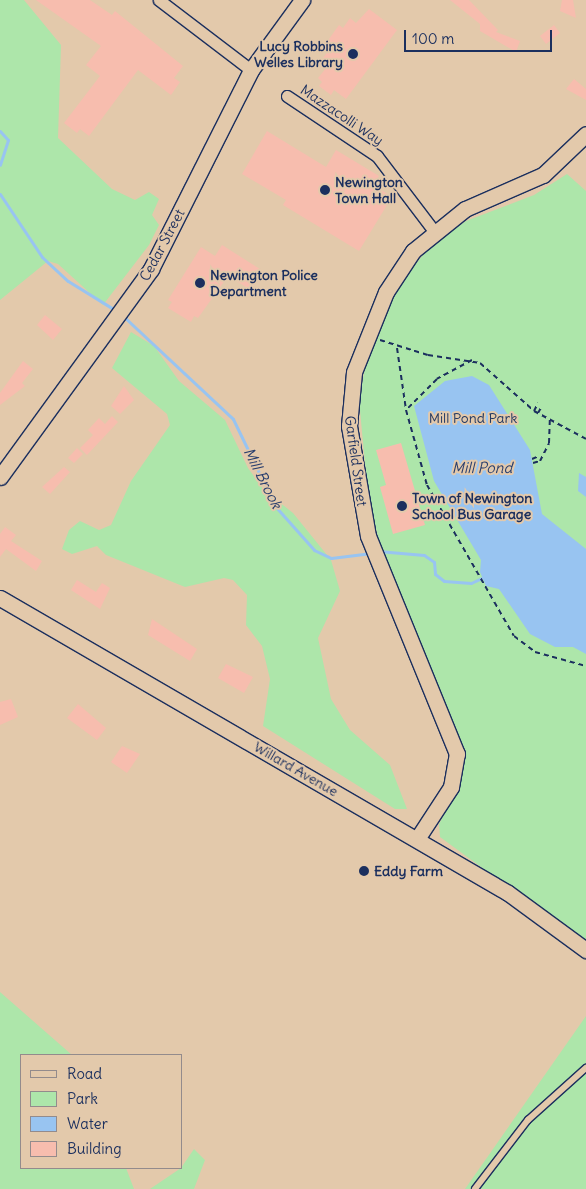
<!DOCTYPE html>
<style>
body{margin:0}
#map{position:relative;width:586px;height:1189px;overflow:hidden;background:#e3c9ab;font-family:Delius,sans-serif}
div>[style]{position:absolute}
.green>*{inset:0;background:#ade6aa}
.water>*{inset:0;background:#98c4f1}
.stream>*{height:3px;margin:-1.5px;padding:0 1.5px;transform-origin:1.5px;border-radius:1.5px;background:#98c4f1}
.building>*{inset:0;background:#f7bdae}
.path>*{height:2px;margin-top:-1px;transform-origin:0;background:repeating-linear-gradient(90deg,#1b2f5e 0 5px,transparent 0 9px)}
.roads{filter:drop-shadow(1px 0 #1b2f5e) drop-shadow(-1px 0 #1b2f5e) drop-shadow(0 1px #1b2f5e) drop-shadow(0 -1px #1b2f5e)}
.lane>*{height:5.5px;margin:-2.75px;padding:0 2.75px;transform-origin:2.75px;border-radius:2.75px;background:#e3c9ab}
.street>*{height:11px;margin:-5.5px;padding:0 5.5px;transform-origin:5.5px;border-radius:5.5px;background:#e3c9ab}
.secondary>*{height:15px;margin:-7.5px;padding:0 7.5px;transform-origin:7.5px;border-radius:7.5px;background:#e3c9ab}
.dots>*{width:14px;height:14px;translate:-50% -50%;box-sizing:border-box;border:2px solid #e3c9ab;border-radius:50%}
span{translate:-50% -50%;white-space:nowrap;text-align:center;line-height:1.15;-webkit-text-stroke:4px #e3c9ab;paint-order:stroke}
.poi-label{font-size:14px;color:#1b2f5e;font-weight:700}
.right{translate:-100% -50%;text-align:right}
.left{translate:0 -50%;text-align:left}
.street-label{font-size:14px;color:#1b2f5e}
.park-label{font-size:14px;color:#223862}
.water-label{font-size:15px;color:#283e6d;font-style:italic}
.legend{position:absolute;left:20px;top:1054px;width:162px;height:115px;box-sizing:border-box;background:#e3c9ab;border:1px solid #938b8c;margin:0;padding:6px 9px;list-style:none;font-size:15px;color:#1b2f5e}
.legend li{display:flex;align-items:center;gap:10px;height:25px}
.legend b{width:25px;border:1px solid #938b8c}
.scale{position:absolute;left:404px;top:30px;width:148px;height:22px;box-sizing:border-box;border:2px solid #1b2f5e;border-top:0;padding-left:6px;font-size:15px;line-height:18px;white-space:nowrap;color:#1b2f5e;-webkit-text-stroke:4px #e3c9ab;paint-order:stroke}
</style>
<div id="map">
<div class="green">
<div style="clip-path:polygon(0 0,24px 0,61px 45px,58px 138px,112px 189px,135px 200px,149px 192px,159px 199px,152px 215px,159px 225px,149px 245px,103px 305px,58px 264px,48px 261px,0 300px)"></div>
<div style="clip-path:polygon(567px 174px,586px 191px,586px 944px,440px 837px,439px 824px,459px 786px,463px 757px,380px 546px,368px 495px,359px 400px,367px 357px,391px 295px,430px 246px,466px 221px,534px 195px)"></div>
<div style="clip-path:polygon(131px 332px,154px 346px,179px 381px,225px 420px,248px 468px,264px 490px,293px 513px,331px 560px,340px 591px,318px 638px,331px 699px,350px 730px,390px 765px,407px 809px,395px 809px,263px 726px,270px 679px,262px 646px,246px 625px,247px 595px,233px 580px,224px 578px,185px 587px,106px 555px,97px 546px,72px 554px,62px 549px,69px 530px,80px 521px,99px 530px,111px 525px,131px 481px,170px 425px,167px 414px,112px 368px)"></div>
<div style="clip-path:polygon(0 992px,72px 1055px,21px 1055px,21px 1168px,126px 1168px,134px 1189px,0 1189px)"></div>
<div style="clip-path:polygon(586px 1016px,586px 1189px,465px 1189px)"></div>
<div style="clip-path:polygon(194px 1149px,205px 1160px,194px 1189px,150px 1189px,181px 1168px)"></div>
</div>
<div class="water">
<div style="clip-path:polygon(472px 376px,489px 385px,530px 450px,542px 514px,586px 549px,586px 654px,573px 647px,555px 647px,530px 634px,499px 589px,486px 586px,480px 572px,481px 560px,434px 481px,414px 406px,445px 381px)"></div>
<div style="clip-path:polygon(579px 473px,586px 477px,586px 497px,578px 491px)"></div>
</div>
<div class="stream">
<div style="left:0;top:131px;width:12px;rotate:48deg"></div>
<div style="left:8px;top:140px;width:26px;rotate:108deg"></div>
<div style="left:0;top:194px;width:76px;rotate:56.3deg"></div>
<div style="left:42px;top:257px;width:35px;rotate:43deg"></div>
<div style="left:68px;top:281px;width:55px;rotate:31.7deg"></div>
<div style="left:122px;top:315px;width:152px;rotate:43.1deg"></div>
<div style="left:233px;top:419px;width:97px;rotate:64.2deg"></div>
<div style="left:275px;top:506px;width:59px;rotate:48.4deg"></div>
<div style="left:314px;top:550px;width:19px;rotate:25deg"></div>
<div style="left:331px;top:558px;width:39px;rotate:-7deg"></div>
<div style="left:378px;top:551px;width:46px;rotate:5deg"></div>
<div style="left:424px;top:555px;width:12px;rotate:35deg"></div>
<div style="left:434px;top:562px;width:12px;rotate:85deg"></div>
<div style="left:435px;top:574px;width:11px;rotate:38deg"></div>
<div style="left:444px;top:581px;width:27px;rotate:4deg"></div>
<div style="left:471px;top:583px;width:14px;rotate:-25deg"></div>
</div>
<div class="building">
<div style="clip-path:polygon(36px 0,90px 0,112px 15px,115px 11px,183px 66px,174px 78px,180px 82px,171px 95px,138px 70px,89px 136px,80px 129px,77px 133px,64px 123px,100px 76px,86px 65px,101px 46px)"></div>
<div style="clip-path:polygon(450px 0,469px 0,498px 30px,496px 32px,520px 41px,516px 52px,480px 31px,480px 24px)"></div>
<div style="clip-path:polygon(562px 0,573px 0,576px 18px,560px 11px)"></div>
<div style="clip-path:polygon(369px 9px,397px 30px,346px 99px,334px 90px,331px 95px,319px 86px,322px 82px,318px 78px,330px 63px,323px 58px,329px 50px,324px 46px,339px 25px,343px 28px,350px 18px,356px 23px)"></div>
<div style="clip-path:polygon(554px 25px,560px 33px,546px 44px,540px 36px)"></div>
<div style="clip-path:polygon(574px 79px,586px 89px,586px 100px,566px 89px)"></div>
<div style="clip-path:polygon(267px 131px,326px 167px,336px 150px,379px 176px,373px 185px,389px 195px,387px 205px,359px 251px,283px 205px,286px 200px,242px 174px)"></div>
<div style="clip-path:polygon(222px 245px,263px 271px,251px 290px,228px 276px,198px 318px,194px 316px,191px 322px,168px 308px,172px 302px,168px 300px,201px 247px,215px 256px)"></div>
<div style="clip-path:polygon(45px 315px,62px 329px,53px 340px,37px 325px)"></div>
<div style="clip-path:polygon(23px 361px,33px 369px,22px 383px,25px 386px,0 405px,0 393px)"></div>
<div style="clip-path:polygon(124px 386px,134px 400px,120px 414px,111px 406px)"></div>
<div style="clip-path:polygon(112px 416px,118px 422px,87px 455px,80px 448px,93px 435px,88px 430px,99px 418px,105px 424px)"></div>
<div style="clip-path:polygon(401px 443px,425px 525px,393px 534px,380px 487px,386px 485px,376px 450px)"></div>
<div style="clip-path:polygon(77px 448px,83px 454px,74px 463px,68px 458px)"></div>
<div style="clip-path:polygon(64px 467px,70px 472px,50px 494px,42px 487px)"></div>
<div style="clip-path:polygon(5px 527px,16px 535px,11px 541px,42px 561px,36px 571px,6px 549px,0 557px,0 534px)"></div>
<div style="clip-path:polygon(77px 580px,96px 592px,102px 583px,110px 588px,100px 609px,71px 590px)"></div>
<div style="clip-path:polygon(152px 619px,197px 649px,190px 661px,148px 635px)"></div>
<div style="clip-path:polygon(226px 664px,253px 677px,244px 693px,218px 678px)"></div>
<div style="clip-path:polygon(11px 699px,18px 717px,0 725px,0 702px)"></div>
<div style="clip-path:polygon(78px 704px,106px 728px,97px 740px,67px 718px)"></div>
<div style="clip-path:polygon(122px 746px,140px 754px,127px 773px,111px 762px)"></div>
</div>
<div class="path">
<div style="left:380px;top:340px;width:50px;rotate:17.4deg"></div>
<div style="left:428px;top:355px;width:53px;rotate:8.7deg"></div>
<div style="left:480px;top:363px;width:72px;rotate:41.6deg"></div>
<div style="left:534px;top:411px;width:59px;rotate:28.3deg"></div>
<div style="left:397px;top:348px;width:63px;rotate:81.7deg"></div>
<div style="left:472px;top:360px;width:40px;rotate:152deg"></div>
<div style="left:437px;top:379px;width:44px;rotate:135deg"></div>
<div style="left:406px;top:410px;width:78px;rotate:74.4deg"></div>
<div style="left:427px;top:485px;width:174px;rotate:60.1deg"></div>
<div style="left:514px;top:636px;width:26px;rotate:37deg"></div>
<div style="left:535px;top:652px;width:53px;rotate:15.4deg"></div>
<div style="left:534px;top:411px;width:9px;rotate:-63deg"></div>
<div style="left:538px;top:413px;width:8px;rotate:-60deg"></div>
<div style="left:532px;top:459px;width:8px;rotate:-23deg"></div>
<div style="left:533px;top:463px;width:7px;rotate:-16deg"></div>
<div style="left:540px;top:461px;width:20px;rotate:-63deg"></div>
<div style="left:549px;top:443px;width:23px;rotate:-88deg"></div>
</div>
<div class="roads">
<div class="lane">
<div style="left:475px;top:1189px;width:87px;rotate:-52.5deg"></div>
<div style="left:528px;top:1120px;width:78px;rotate:-41.9deg"></div>
</div>
<div class="street">
<div style="left:159px;top:0;width:116px;rotate:37.3deg"></div>
<div style="left:287px;top:96px;width:108px;rotate:33.7deg"></div>
<div style="left:377px;top:156px;width:94px;rotate:52.8deg"></div>
</div>
<div class="secondary">
<div style="left:0;top:477px;width:257px;rotate:-54deg"></div>
<div style="left:151px;top:269px;width:223px;rotate:-63.3deg"></div>
<div style="left:251px;top:70px;width:87px;rotate:-53.9deg"></div>
<div style="left:0;top:598px;width:587px;rotate:30.14deg"></div>
<div style="left:508px;top:893px;width:97px;rotate:36.2deg"></div>
<div style="left:417px;top:839px;width:62px;rotate:-56.8deg"></div>
<div style="left:451px;top:787px;width:34px;rotate:-80deg"></div>
<div style="left:457px;top:754px;width:235px;rotate:-112.2deg"></div>
<div style="left:368px;top:536px;width:112px;rotate:-99.8deg"></div>
<div style="left:349px;top:426px;width:54px;rotate:-84.7deg"></div>
<div style="left:354px;top:372px;width:86px;rotate:-68.2deg"></div>
<div style="left:386px;top:292px;width:49px;rotate:-56.6deg"></div>
<div style="left:413px;top:251px;width:67px;rotate:-38.9deg"></div>
<div style="left:465px;top:209px;width:85px;rotate:-23.6deg"></div>
<div style="left:543px;top:175px;width:59px;rotate:-43.6deg"></div>
</div>
</div>
<div class="dots">
<div style="left:353px;top:54px;background:#1b2f5e"></div>
<div style="left:325px;top:190px;background:#1b2f5e"></div>
<div style="left:200px;top:283px;background:#1b2f5e"></div>
<div style="left:402px;top:506px;background:#1b2f5e"></div>
<div style="left:364px;top:871px;background:#1b2f5e"></div>
</div>
<div class="poi-label">
<span class="right" style="left:343px;top:54px">Lucy Robbins<br>Welles Library</span>
<span class="left" style="left:335px;top:190px">Newington<br>Town Hall</span>
<span class="left" style="left:210px;top:283px">Newington Police<br>Department</span>
<span class="left" style="left:412px;top:506px">Town of Newington<br>School Bus Garage</span>
<span class="left" style="left:374px;top:871px">Eddy Farm</span>
</div>
<div class="street-label">
<span style="left:342px;top:115px;rotate:34deg">Mazzacolli Way</span>
<span style="left:162px;top:245px;rotate:-62deg">Cedar Street</span>
<span style="left:356px;top:461px;rotate:82deg">Garfield Street</span>
<span style="left:296px;top:769px;rotate:30deg">Willard Avenue</span>
</div>
<div class="park-label">
<span style="left:473px;top:418px">Mill Pond Park</span>
</div>
<div class="water-label">
<span style="left:482px;top:468px">Mill Pond</span>
<span style="left:263px;top:478px;rotate:63deg">Mill Brook</span>
</div>
<ul class="legend">
<li><b style="height:6px;background:#e3c9ab"></b>Road</li>
<li><b style="height:14px;background:#ade6aa"></b>Park</li>
<li><b style="height:14px;background:#98c4f1"></b>Water</li>
<li><b style="height:14px;background:#f7bdae"></b>Building</li>
</ul>
<div class="scale">100 m</div>
</div>
